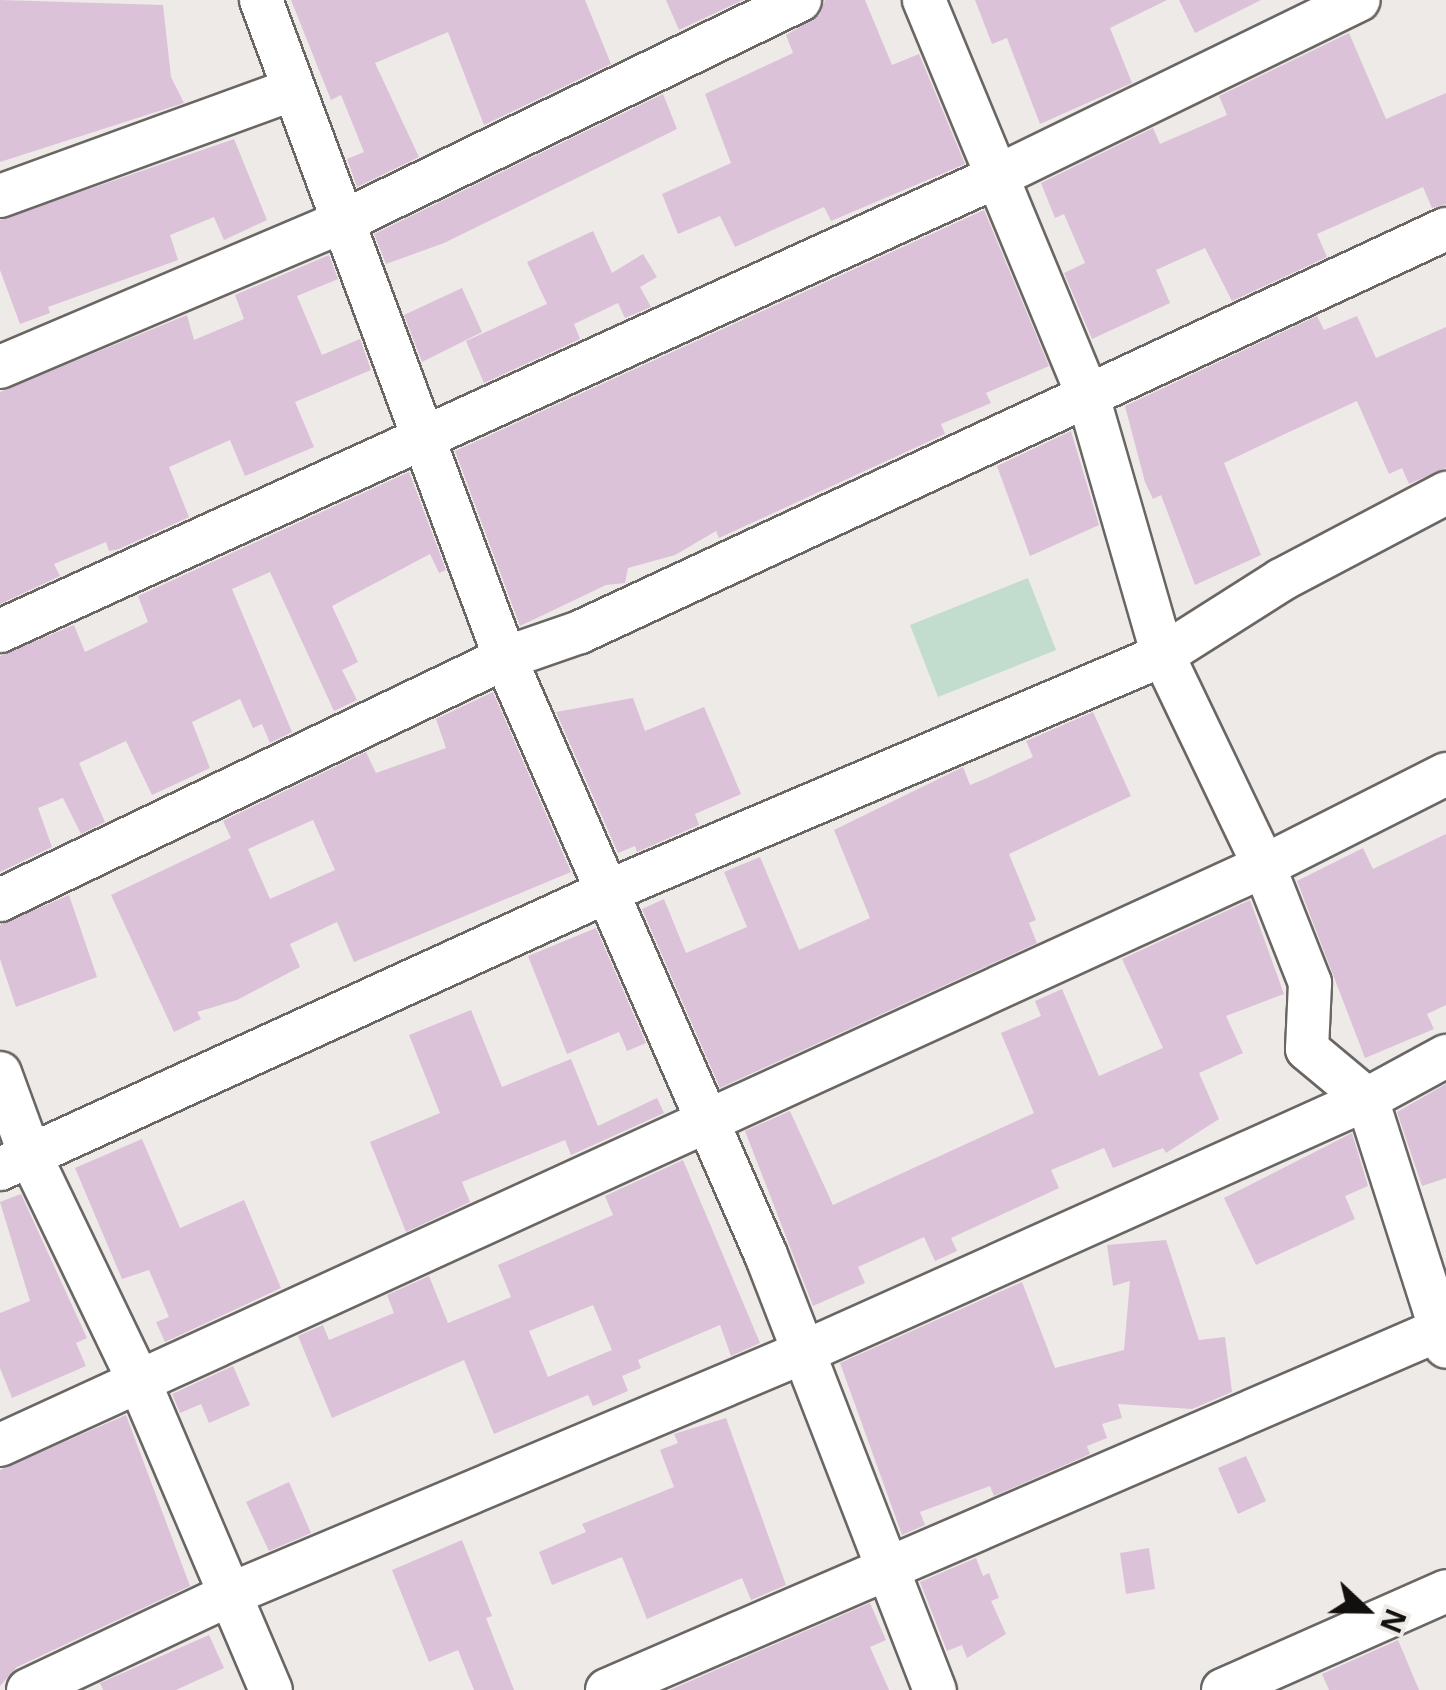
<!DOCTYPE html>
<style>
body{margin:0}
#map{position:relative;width:1446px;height:1690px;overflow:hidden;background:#eeeae7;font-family:"Noto Sans",sans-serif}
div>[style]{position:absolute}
.green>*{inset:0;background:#c2ddcd}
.building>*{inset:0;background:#dbc2d8}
.roads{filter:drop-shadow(2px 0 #696664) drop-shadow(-2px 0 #696664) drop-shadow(0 2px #696664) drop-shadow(0 -2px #696664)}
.minor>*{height:42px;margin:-21px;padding:0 21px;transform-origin:21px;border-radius:21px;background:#fff}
span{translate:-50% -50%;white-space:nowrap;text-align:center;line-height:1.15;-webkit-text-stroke:10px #eeeae7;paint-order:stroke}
.north{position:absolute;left:1316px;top:1560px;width:100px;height:100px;-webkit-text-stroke:8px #eeeae7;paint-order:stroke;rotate:112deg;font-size:28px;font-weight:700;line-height:40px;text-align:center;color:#11100f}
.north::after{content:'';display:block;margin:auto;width:35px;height:45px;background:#11100f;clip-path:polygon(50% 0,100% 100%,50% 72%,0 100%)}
</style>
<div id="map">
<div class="green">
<div style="clip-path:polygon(1028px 578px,1056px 650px,938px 697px,910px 625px)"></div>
</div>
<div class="building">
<div style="clip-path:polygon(0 0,163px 5px,171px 77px,184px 103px,0 162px)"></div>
<div style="clip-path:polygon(291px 0,585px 0,611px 64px,484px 125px,448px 32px,375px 63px,419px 157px,357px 187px,347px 159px,364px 152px,341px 95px,331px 100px)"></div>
<div style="clip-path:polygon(666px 0,743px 0,679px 30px)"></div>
<div style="clip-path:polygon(825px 0,865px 0,892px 65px,919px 54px,965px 164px,831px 221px,824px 207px,735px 247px,720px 216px,678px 234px,662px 194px,731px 163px,705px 94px,793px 53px,786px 35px,820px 15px)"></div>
<div style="clip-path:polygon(975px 0,1167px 0,1110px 28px,1132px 83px,1040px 124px,1007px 38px,992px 44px)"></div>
<div style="clip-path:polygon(1179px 0,1261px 0,1195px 33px)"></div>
<div style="clip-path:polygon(1349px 33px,1386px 119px,1446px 93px,1446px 204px,1432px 208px,1423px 187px,1317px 234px,1327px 257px,1232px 301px,1205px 248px,1156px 270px,1170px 303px,1092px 339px,1064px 273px,1085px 263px,1064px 214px,1055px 218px,1041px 183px,1153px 128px,1160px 144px,1227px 115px,1219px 96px)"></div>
<div style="clip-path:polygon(663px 94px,677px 129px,444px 243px,386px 264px,374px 234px)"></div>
<div style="clip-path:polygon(234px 139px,267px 220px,224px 240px,214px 217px,170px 235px,178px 260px,48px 307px,50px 313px,20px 324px,0 270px,0 220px)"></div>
<div style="clip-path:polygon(984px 210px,1049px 366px,986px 393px,991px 403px,941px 424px,945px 434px,719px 538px,716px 531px,675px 555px,628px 568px,625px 583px,606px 585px,520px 626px,455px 451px)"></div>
<div style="clip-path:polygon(593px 231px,612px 273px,643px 254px,657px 277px,640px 287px,651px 307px,625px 318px,618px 303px,574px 324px,580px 339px,484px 383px,466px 341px,547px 304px,527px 262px)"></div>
<div style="clip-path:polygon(329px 255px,338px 279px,297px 296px,322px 355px,360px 339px,371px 370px,295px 402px,314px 447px,245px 476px,230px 440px,169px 467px,189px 517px,119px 549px,109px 551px,106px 542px,54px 564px,60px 576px,0 604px,0 392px,187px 315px,194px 340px,244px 319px,235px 295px)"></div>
<div style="clip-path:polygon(462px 288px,482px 332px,422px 362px,404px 315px)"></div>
<div style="clip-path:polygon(1317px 316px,1324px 330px,1357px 316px,1376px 358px,1446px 327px,1446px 468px,1409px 484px,1402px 468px,1389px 474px,1357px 401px,1289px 432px,1224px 463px,1261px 555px,1195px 585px,1161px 495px,1153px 499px,1145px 482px,1125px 406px)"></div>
<div style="clip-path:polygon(1071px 431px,1099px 525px,1030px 556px,997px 466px)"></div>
<div style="clip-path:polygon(409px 472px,446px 570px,439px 573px,430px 554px,332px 606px,358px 662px,342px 670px,357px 700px,334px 711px,270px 572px,232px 589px,292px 732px,270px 743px,262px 724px,253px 728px,240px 699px,192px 722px,210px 768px,152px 795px,126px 741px,79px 763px,105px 822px,81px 834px,63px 798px,38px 808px,52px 847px,0 872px,0 656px,74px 625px,85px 652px,148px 622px,138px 596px)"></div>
<div style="clip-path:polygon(evenodd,493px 692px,571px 872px,354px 962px,337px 922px,290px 944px,300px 967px,237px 1000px,197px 1012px,201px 1019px,174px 1032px,111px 895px,231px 838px,223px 821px,366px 752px,376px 773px,446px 748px,436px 719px,493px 692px,313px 820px,335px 870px,270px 899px,248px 849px,313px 820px)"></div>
<div style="clip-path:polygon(633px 698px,645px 731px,704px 707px,741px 794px,695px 814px,699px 825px,637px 852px,635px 846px,618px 853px,556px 712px)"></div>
<div style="clip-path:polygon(1093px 712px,1131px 796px,1009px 854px,1036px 920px,1029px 923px,1037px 943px,720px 1088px,642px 909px,664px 899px,686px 953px,747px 927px,724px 872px,760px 857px,799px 950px,870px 918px,834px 830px,963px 767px,970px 785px,987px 778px,1033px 757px,1026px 741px)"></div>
<div style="clip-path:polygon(1446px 834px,1446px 1005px,1427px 1014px,1434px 1029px,1365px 1058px,1297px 881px,1363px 848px,1373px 869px)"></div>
<div style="clip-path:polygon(69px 895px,97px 977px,16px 1007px,0 959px,0 925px)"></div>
<div style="clip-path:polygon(1250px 900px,1284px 994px,1226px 1016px,1243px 1053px,1199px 1073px,1219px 1119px,1166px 1153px,1163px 1148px,1113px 1168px,1104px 1148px,1051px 1170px,1059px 1188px,951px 1238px,957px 1251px,935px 1261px,924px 1237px,858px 1267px,865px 1283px,813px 1306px,745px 1131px,790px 1111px,833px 1205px,896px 1176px,1034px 1113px,1001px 1033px,1041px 1016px,1035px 1001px,1062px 989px,1099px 1076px,1163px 1048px,1122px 959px)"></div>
<div style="clip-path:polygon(596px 928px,646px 1043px,627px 1051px,619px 1032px,567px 1054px,528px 956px)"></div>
<div style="clip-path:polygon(471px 1010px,502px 1087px,571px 1059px,598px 1126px,657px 1098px,664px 1113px,571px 1155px,565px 1140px,462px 1182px,470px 1202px,406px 1232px,370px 1142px,440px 1113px,409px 1035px)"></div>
<div style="clip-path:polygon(1446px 1084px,1446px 1178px,1422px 1186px,1397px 1112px)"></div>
<div style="clip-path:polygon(1352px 1133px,1368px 1186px,1345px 1196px,1355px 1219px,1256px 1265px,1224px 1198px)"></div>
<div style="clip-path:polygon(142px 1139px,180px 1228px,244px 1200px,281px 1288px,165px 1342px,156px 1322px,169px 1317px,149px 1270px,122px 1279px,75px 1168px)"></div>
<div style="clip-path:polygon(evenodd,683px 1160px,760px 1343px,731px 1356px,720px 1325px,638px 1360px,641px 1368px,622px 1376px,628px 1391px,593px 1406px,588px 1395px,494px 1434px,464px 1360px,332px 1418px,298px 1336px,323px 1325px,329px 1340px,394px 1313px,387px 1295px,429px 1276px,448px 1323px,511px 1297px,498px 1265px,613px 1215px,605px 1196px,683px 1160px,593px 1305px,612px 1350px,548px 1377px,529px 1331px,593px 1305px)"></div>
<div style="clip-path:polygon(21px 1194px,87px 1338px,76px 1343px,86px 1366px,12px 1398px,0 1368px,0 1313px,30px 1301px,0 1202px)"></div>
<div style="clip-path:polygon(1166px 1240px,1199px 1340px,1225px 1337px,1232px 1392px,1192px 1409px,1118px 1404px,1122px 1418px,1102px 1424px,1107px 1438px,1087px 1446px,1090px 1454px,994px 1496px,990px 1486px,920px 1512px,925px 1525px,902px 1535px,840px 1363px,1022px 1282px,1055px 1368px,1124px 1350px,1130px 1281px,1113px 1286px,1107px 1245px)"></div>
<div style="clip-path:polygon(233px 1366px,250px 1405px,209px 1423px,201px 1404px,180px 1413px,172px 1394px)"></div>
<div style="clip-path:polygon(126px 1415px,190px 1586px,17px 1667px,0 1686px,0 1470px)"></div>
<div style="clip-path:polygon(726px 1418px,786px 1585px,751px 1600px,742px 1578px,647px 1619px,622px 1557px,552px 1585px,539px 1552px,586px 1532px,582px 1524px,674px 1487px,660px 1450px,678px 1443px,674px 1434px)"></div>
<div style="clip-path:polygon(1246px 1456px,1266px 1501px,1238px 1514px,1218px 1468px)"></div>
<div style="clip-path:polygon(289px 1482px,311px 1533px,269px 1551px,246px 1502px)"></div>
<div style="clip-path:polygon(462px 1540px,492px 1616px,486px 1618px,514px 1690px,474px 1690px,458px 1650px,429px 1662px,392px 1570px)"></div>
<div style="clip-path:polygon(1149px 1548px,1155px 1589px,1126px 1594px,1120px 1553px)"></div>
<div style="clip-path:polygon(976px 1558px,983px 1576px,989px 1573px,999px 1598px,991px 1601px,1006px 1634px,967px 1658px,962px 1645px,947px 1651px,920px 1582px)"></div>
<div style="clip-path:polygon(870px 1603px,886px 1640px,870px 1647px,889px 1690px,670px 1690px)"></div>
<div style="clip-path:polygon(209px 1635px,224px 1668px,176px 1690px,103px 1690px,100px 1683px)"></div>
<div style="clip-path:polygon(1398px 1640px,1419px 1690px,1329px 1690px,1322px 1674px)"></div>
</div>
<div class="roads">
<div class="minor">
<div style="left:261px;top:0;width:702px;rotate:69.65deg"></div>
<div style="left:505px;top:658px;width:652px;rotate:66.39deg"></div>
<div style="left:766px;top:1255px;width:467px;rotate:68.8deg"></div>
<div style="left:924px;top:0;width:429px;rotate:67.5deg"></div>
<div style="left:1088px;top:396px;width:270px;rotate:73.9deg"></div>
<div style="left:1163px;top:655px;width:234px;rotate:64.4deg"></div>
<div style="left:1264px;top:866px;width:126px;rotate:68.5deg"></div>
<div style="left:1310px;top:983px;width:66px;rotate:92.6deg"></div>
<div style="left:1307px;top:1049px;width:78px;rotate:39.8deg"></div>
<div style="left:1367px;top:1099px;width:260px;rotate:72.3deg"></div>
<div style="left:0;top:196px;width:311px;rotate:-20deg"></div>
<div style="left:0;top:367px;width:371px;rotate:-23deg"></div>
<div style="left:342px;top:222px;width:509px;rotate:-25.86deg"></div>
<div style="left:0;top:631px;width:1099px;rotate:-24.51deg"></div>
<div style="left:1000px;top:175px;width:399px;rotate:-26deg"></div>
<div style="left:0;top:900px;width:560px;rotate:-25.6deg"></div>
<div style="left:505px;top:658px;width:79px;rotate:-19.1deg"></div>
<div style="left:580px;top:632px;width:955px;rotate:-24.96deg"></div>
<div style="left:0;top:1073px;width:87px;rotate:69.9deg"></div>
<div style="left:30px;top:1155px;width:251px;rotate:64.3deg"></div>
<div style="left:139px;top:1381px;width:336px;rotate:66.9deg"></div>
<div style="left:0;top:1169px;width:664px;rotate:-24.56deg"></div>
<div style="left:604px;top:893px;width:608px;rotate:-23.06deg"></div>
<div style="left:1163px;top:655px;width:140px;rotate:-32.4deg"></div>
<div style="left:1281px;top:580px;width:187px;rotate:-27.8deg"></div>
<div style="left:0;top:1445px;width:1390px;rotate:-24.61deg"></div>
<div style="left:1264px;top:866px;width:204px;rotate:-26.8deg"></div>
<div style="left:28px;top:1690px;width:225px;rotate:-25.3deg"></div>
<div style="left:231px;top:1594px;width:622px;rotate:-22.9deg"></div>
<div style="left:804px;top:1352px;width:617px;rotate:-24.2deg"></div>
<div style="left:1367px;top:1099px;width:90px;rotate:-28.6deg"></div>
<div style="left:607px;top:1690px;width:914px;rotate:-23.4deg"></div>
<div style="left:1223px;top:1690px;width:244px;rotate:-23.9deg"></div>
</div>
</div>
<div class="north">N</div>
</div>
